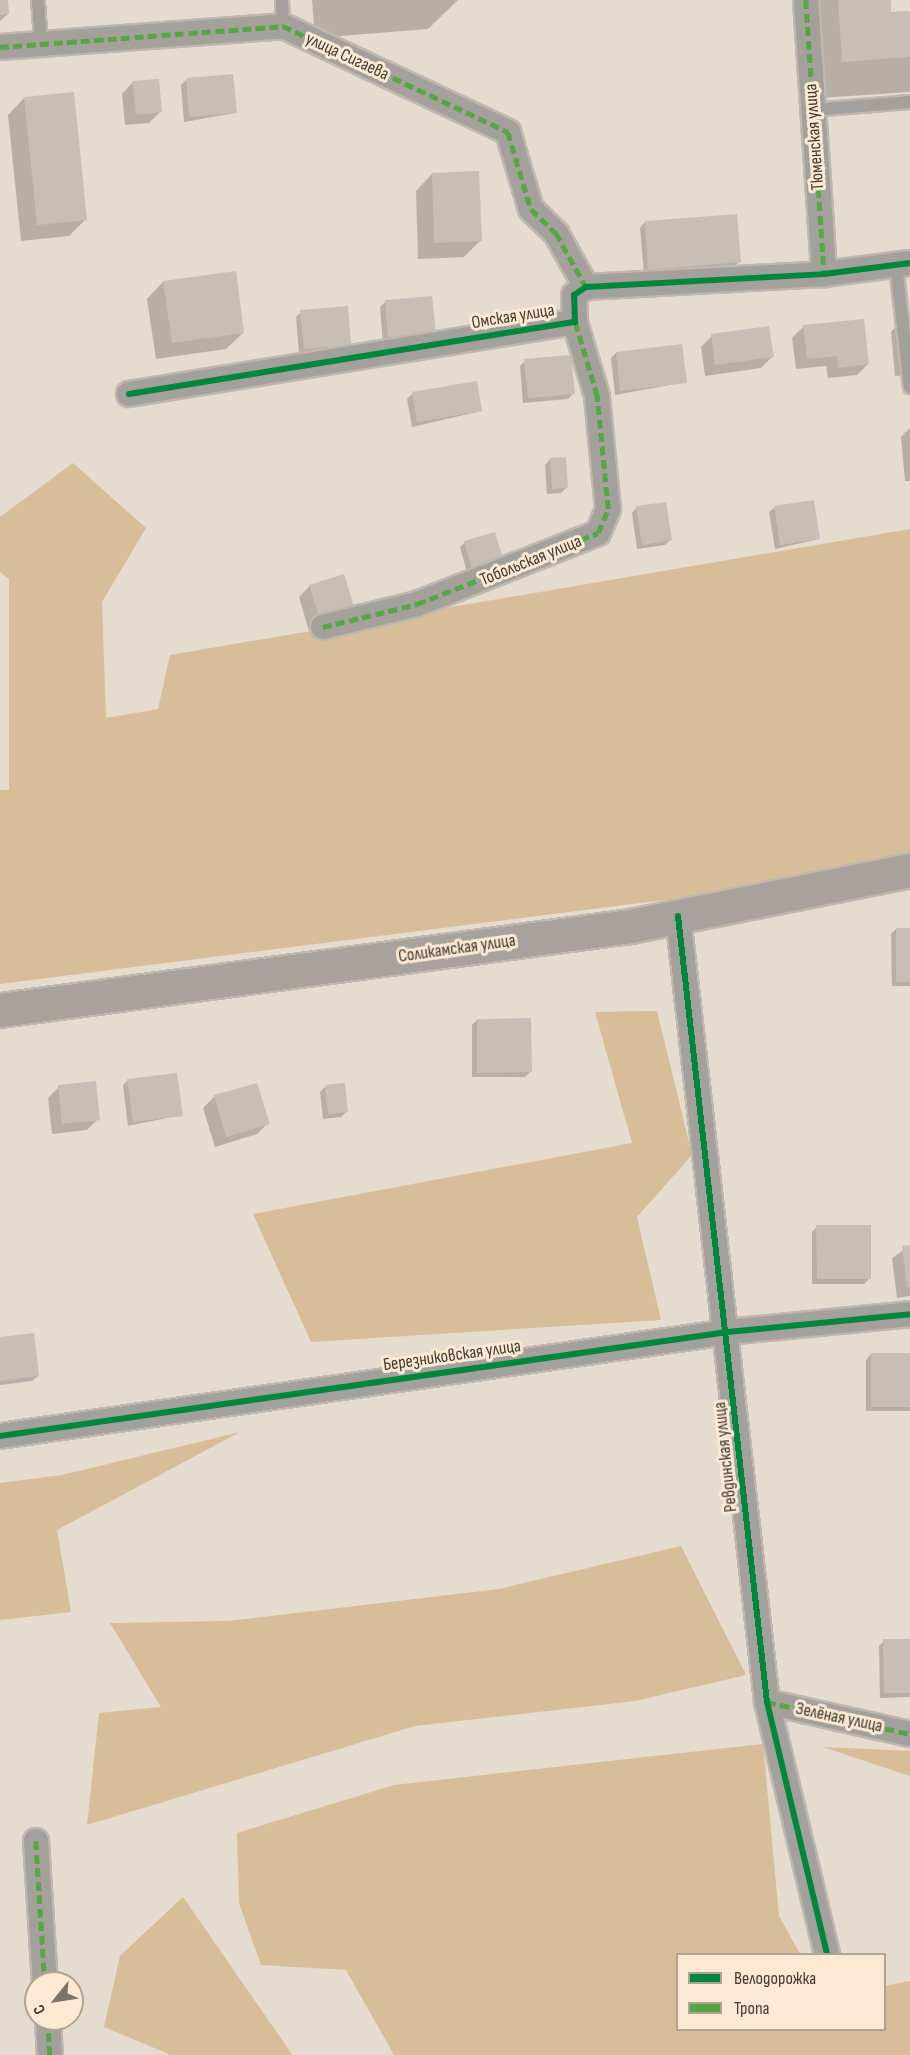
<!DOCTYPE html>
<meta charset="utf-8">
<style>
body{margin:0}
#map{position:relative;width:910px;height:2055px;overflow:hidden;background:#e5dbcf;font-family:"Sofia Sans Condensed",sans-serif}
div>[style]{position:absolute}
.green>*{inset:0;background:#d8bd99}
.shadow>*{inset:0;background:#0003}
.building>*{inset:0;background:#c7bfb6}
.roads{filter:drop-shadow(2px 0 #c0b8ae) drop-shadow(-2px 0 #c0b8ae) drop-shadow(0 2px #c0b8ae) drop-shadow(0 -2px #c0b8ae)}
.service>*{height:12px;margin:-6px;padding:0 6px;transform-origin:6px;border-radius:6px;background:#a4a09c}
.minor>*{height:24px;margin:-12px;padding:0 12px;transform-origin:12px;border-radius:12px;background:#a4a09c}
.primary>*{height:33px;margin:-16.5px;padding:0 16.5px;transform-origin:16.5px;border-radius:16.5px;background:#a9a29c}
.quiet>*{height:4.5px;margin-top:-2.25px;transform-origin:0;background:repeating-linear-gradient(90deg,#55a644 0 9px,transparent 0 13.5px)}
.cycleway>*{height:6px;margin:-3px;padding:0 3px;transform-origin:3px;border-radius:3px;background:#00873e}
span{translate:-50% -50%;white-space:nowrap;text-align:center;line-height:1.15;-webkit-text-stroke:6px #fbe9d4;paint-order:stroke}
.street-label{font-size:18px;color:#423b32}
.legend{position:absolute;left:676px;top:1953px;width:210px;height:78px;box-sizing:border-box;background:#fbe9d4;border:2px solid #b1a393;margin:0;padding:8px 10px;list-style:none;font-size:18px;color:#423b32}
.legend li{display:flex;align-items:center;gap:12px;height:30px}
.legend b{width:30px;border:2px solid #b1a393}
.north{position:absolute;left:24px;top:1971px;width:60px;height:60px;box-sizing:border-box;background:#fbe9d4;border:2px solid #b1a393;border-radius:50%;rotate:240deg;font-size:16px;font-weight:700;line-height:24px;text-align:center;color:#423b32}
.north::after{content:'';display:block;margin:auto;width:21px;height:27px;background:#7b7369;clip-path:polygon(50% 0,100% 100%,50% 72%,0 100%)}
</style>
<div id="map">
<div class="green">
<div style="clip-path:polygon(73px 463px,146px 528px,102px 602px,106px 718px,158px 709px,170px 655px,910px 529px,910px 853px,672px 899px,0 984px,0 790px,9px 790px,9px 579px,0 572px,0 517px)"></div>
<div style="clip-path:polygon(657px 1011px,692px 1155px,637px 1217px,661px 1320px,311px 1342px,253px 1214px,632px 1143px,595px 1012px)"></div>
<div style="clip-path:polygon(240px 1432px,57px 1530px,71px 1612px,0 1620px,0 1483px,62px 1475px)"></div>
<div style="clip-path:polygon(681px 1546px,746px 1675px,635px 1701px,415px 1726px,87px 1825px,99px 1713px,161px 1707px,110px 1623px,228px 1621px,499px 1589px)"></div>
<div style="clip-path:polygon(763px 1744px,779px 1916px,800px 1954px,678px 1954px,678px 2030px,884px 2030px,885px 1986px,910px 1981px,910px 2055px,394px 2055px,346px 1970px,261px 1965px,239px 1903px,237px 1833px,394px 1785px)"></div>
<div style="clip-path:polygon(823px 1747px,910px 1751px,910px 1776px)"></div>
<div style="clip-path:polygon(183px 1897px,287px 2047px,292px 2055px,171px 2055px,104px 2027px,120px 1956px)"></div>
</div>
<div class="shadow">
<div style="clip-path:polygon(0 0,6px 0,8px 14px,0 21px)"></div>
<div style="clip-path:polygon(312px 0,458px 0,428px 29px,315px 38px)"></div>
<div style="clip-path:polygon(798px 0,889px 0,890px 14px,910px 12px,910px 92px,805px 99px)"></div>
<div style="clip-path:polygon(186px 80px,235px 113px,184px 122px,181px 85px)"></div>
<div style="clip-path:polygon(133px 82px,160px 112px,149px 123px,125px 125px,122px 94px)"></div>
<div style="clip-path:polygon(24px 98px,86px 219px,69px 236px,21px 241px,8px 115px)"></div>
<div style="clip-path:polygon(432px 174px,480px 241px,464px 257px,418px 259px,416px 191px)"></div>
<div style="clip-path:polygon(645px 222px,739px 262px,734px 267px,644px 274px,640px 228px)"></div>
<div style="clip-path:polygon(163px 282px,243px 333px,226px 349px,156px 359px,147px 299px)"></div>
<div style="clip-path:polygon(385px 302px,434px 335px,383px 344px,380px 307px)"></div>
<div style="clip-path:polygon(301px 312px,350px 344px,344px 350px,299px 354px,296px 317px)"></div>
<div style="clip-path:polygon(910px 312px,910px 375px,895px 376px,891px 332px)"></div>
<div style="clip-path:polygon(803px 327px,868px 364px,857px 375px,828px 378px,826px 366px,796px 369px,792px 338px)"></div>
<div style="clip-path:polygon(712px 336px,772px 357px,761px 368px,705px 376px,701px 347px)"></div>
<div style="clip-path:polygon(616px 353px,686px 382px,615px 395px,611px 358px)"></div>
<div style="clip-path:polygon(525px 361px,573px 394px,568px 399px,523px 403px,520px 366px)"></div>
<div style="clip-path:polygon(413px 393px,481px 411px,412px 427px,407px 399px)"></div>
<div style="clip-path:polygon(910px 428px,910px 481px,905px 481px,901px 437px)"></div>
<div style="clip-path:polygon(550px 459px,566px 488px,561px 493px,547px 494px,545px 465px)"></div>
<div style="clip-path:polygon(637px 507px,670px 540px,665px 545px,637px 549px,632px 513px)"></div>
<div style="clip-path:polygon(775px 507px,819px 539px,775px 549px,769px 512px)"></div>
<div style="clip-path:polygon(465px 542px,499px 574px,470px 583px,460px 547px)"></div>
<div style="clip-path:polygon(310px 586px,342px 621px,309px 631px,299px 597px)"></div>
<div style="clip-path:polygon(896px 929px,910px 929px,910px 986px,892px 986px,891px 934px)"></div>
<div style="clip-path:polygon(477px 1020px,530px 1072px,525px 1077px,472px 1077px,472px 1025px)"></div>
<div style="clip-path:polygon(128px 1080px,181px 1115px,128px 1126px,123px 1085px)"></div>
<div style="clip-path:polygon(256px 1084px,268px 1123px,257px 1134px,215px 1147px,203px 1108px,214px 1097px)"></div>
<div style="clip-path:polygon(59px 1087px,98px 1119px,87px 1130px,52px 1134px,48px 1098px)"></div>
<div style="clip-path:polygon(325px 1087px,347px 1111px,341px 1117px,323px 1119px,320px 1092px)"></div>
<div style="clip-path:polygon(817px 1227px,870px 1278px,864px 1284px,812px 1284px,812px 1232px)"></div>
<div style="clip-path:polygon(910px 1246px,910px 1296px,897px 1298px,892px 1258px)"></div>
<div style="clip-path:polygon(0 1338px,38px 1376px,32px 1381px,0 1385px)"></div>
<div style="clip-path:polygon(871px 1354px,910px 1354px,910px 1411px,866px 1411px,866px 1360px)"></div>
<div style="clip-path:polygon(910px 1640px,910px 1697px,880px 1698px,879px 1646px,884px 1641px)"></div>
</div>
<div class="building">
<div style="clip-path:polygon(0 0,8px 0,9px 14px,0 15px)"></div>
<div style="clip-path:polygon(838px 0,891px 0,891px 12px,910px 11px,910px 57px,842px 62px)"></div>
<div style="clip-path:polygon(233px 74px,237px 113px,189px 117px,186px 78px)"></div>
<div style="clip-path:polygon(159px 79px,162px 112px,136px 115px,132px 81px)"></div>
<div style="clip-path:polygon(74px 92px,87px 220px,37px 225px,24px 97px)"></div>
<div style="clip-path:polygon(479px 171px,482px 241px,434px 243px,432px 173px)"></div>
<div style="clip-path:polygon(737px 214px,741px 262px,648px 270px,645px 221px)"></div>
<div style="clip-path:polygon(236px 271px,244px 333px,172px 343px,163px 281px)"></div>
<div style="clip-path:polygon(432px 296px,436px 335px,388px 340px,385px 300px)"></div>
<div style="clip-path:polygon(348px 306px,351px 345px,304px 349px,300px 310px)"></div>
<div style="clip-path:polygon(864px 319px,869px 364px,838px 368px,837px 356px,807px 359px,803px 325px)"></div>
<div style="clip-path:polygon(769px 326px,774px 357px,715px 365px,711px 334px)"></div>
<div style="clip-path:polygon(682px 344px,687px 383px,620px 391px,616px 352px)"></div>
<div style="clip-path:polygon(571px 355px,575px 394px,528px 398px,524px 359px)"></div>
<div style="clip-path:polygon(477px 381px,482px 411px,417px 422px,412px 392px)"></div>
<div style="clip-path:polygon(566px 457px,568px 488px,552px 489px,550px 458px)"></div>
<div style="clip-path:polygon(814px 500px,820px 539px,780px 545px,774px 506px)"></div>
<div style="clip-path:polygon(666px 502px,672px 540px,642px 545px,636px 506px)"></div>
<div style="clip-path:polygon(495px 532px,506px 569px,475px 579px,464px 541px)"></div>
<div style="clip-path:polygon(344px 574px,355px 610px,320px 620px,309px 585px)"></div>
<div style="clip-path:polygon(896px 928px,910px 928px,910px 982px,896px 982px)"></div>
<div style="clip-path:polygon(531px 1018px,532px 1072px,477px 1073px,477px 1019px)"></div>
<div style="clip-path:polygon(177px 1073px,183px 1116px,133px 1122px,127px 1079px)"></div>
<div style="clip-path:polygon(96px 1081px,100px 1120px,62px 1124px,58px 1085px)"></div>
<div style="clip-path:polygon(257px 1083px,270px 1124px,226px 1137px,214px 1095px)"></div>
<div style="clip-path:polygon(345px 1083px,348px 1112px,328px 1114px,325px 1085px)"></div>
<div style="clip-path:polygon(816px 1225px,871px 1225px,871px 1279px,817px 1279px)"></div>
<div style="clip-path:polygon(910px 1245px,910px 1287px,907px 1288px,902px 1246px)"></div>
<div style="clip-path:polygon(34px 1333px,39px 1376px,0 1381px,0 1337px)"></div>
<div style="clip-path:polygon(871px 1353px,910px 1353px,910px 1407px,871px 1407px)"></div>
<div style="clip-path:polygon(883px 1639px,910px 1639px,910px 1693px,884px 1693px)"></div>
</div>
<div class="roads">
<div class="service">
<div style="left:38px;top:0;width:44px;rotate:86.1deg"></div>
<div style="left:282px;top:0;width:26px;rotate:88deg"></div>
<div style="left:813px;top:110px;width:97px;rotate:-4.7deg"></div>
<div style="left:896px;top:265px;width:123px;rotate:83.5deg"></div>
</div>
<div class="minor">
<div style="left:806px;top:0;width:275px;rotate:86.2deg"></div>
<div style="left:0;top:47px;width:284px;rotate:-4.2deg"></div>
<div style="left:283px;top:26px;width:249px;rotate:25.2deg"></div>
<div style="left:508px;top:132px;width:80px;rotate:73.4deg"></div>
<div style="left:531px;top:209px;width:35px;rotate:44deg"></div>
<div style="left:556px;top:233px;width:62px;rotate:60.9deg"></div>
<div style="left:129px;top:394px;width:452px;rotate:-9.2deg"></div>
<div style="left:575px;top:322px;width:27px;rotate:-92deg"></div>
<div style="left:574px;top:295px;width:14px;rotate:-34deg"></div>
<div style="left:586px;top:287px;width:238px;rotate:-3.1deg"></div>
<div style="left:824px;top:274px;width:87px;rotate:-7.3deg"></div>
<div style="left:323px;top:627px;width:97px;rotate:-13.7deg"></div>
<div style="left:417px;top:604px;width:194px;rotate:-21.4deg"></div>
<div style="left:598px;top:533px;width:26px;rotate:-67deg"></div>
<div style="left:608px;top:509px;width:114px;rotate:-95.6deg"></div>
<div style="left:597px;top:396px;width:77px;rotate:-106.6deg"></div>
<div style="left:678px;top:916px;width:791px;rotate:83.54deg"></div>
<div style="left:767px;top:1702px;width:259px;rotate:76.6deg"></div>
<div style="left:0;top:1436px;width:735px;rotate:-8.13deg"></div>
<div style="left:728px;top:1332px;width:183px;rotate:-5.6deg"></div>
<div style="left:767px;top:1702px;width:147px;rotate:12.6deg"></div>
<div style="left:36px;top:1841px;width:142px;rotate:86.4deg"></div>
<div style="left:48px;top:2019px;width:36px;rotate:87deg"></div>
</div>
<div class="primary">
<div style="left:0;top:1010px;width:636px;rotate:-7.59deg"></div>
<div style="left:630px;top:926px;width:286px;rotate:-11.3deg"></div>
</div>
</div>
<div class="quiet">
<div style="left:806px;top:0;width:275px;rotate:86.2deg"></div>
<div style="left:0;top:47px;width:284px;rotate:-4.2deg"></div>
<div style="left:283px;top:26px;width:249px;rotate:25.2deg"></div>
<div style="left:508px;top:132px;width:80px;rotate:73.4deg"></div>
<div style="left:531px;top:209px;width:35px;rotate:44deg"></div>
<div style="left:556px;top:233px;width:62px;rotate:60.9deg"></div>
<div style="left:323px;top:627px;width:97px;rotate:-13.7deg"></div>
<div style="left:417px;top:604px;width:194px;rotate:-21.4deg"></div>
<div style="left:598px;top:533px;width:26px;rotate:-67deg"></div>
<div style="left:608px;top:509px;width:114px;rotate:-95.6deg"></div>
<div style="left:597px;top:396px;width:77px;rotate:-106.6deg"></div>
<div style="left:767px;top:1702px;width:147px;rotate:12.6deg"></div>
<div style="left:36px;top:1841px;width:142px;rotate:86.4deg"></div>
<div style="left:48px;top:2019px;width:36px;rotate:87deg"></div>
</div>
<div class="cycleway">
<div style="left:129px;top:394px;width:452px;rotate:-9.2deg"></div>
<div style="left:575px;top:322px;width:27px;rotate:-92deg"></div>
<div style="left:574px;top:295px;width:14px;rotate:-34deg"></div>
<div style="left:586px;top:287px;width:238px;rotate:-3.1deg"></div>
<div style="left:824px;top:274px;width:87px;rotate:-7.3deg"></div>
<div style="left:678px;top:916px;width:791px;rotate:83.54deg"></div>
<div style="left:767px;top:1702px;width:259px;rotate:76.6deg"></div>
<div style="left:0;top:1436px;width:735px;rotate:-8.13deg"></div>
<div style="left:728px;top:1332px;width:183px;rotate:-5.6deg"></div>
</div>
<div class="street-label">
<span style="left:347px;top:57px;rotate:25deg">улица Сигаева</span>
<span style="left:815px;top:137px;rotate:-94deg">Тюменская улица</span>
<span style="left:513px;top:317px;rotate:-9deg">Омская улица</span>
<span style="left:531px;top:561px;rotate:-22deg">Тобольская улица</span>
<span style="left:457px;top:949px;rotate:-8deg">Соликамская улица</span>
<span style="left:452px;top:1356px;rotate:-8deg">Березниковская улица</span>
<span style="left:726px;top:1457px;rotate:-96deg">Ревдинская улица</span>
<span style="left:839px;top:1718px;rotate:12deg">Зелёная улица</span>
</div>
<ul class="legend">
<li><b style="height:8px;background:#00873e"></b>Велодорожка</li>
<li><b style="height:8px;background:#55a644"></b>Тропа</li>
</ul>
<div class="north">С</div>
</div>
